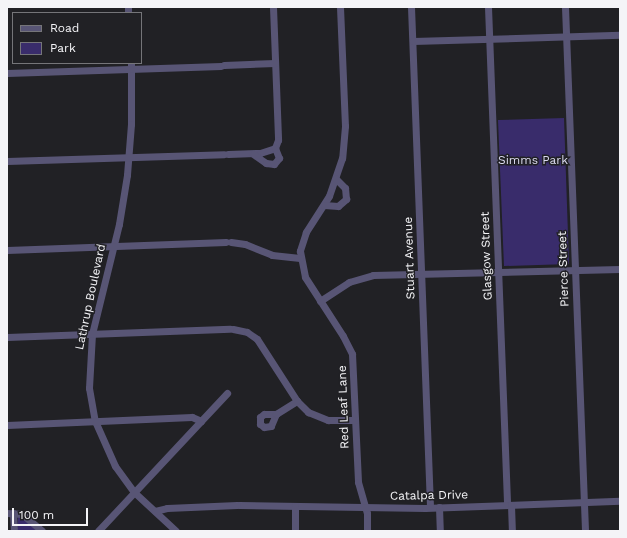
<!DOCTYPE html>
<style>
body{margin:0}
#map{position:relative;width:627px;height:538px;overflow:hidden;background:#212125;font-family:"Work Sans",sans-serif}
div>[style]{position:absolute}
.green>*{inset:0;background:#392c6b}
.minor>*{height:7px;margin:-3.5px;padding:0 3.5px;transform-origin:3.5px;border-radius:3.5px;background:#585575}
span{translate:-50% -50%;white-space:nowrap;text-align:center;line-height:1.15;-webkit-text-stroke:3px #212125;paint-order:stroke}
.park-label{font-size:12px;color:#dad9ee}
.street-label{font-size:12px;color:#f4f4f7}
.frame{position:absolute;inset:0;border:8px solid #f4f4f7;pointer-events:none}
.legend{position:absolute;left:12px;top:12px;width:130px;height:52px;box-sizing:border-box;background:#212125;border:1px solid #757579;margin:0;padding:5px 7px;list-style:none;font-size:12px;color:#f4f4f7}
.legend li{display:flex;align-items:center;gap:8px;height:20px}
.legend b{width:20px;border:1px solid #757579}
.scale{position:absolute;left:12px;top:508px;width:76px;height:18px;box-sizing:border-box;border:2px solid #f4f4f7;border-top:0;padding-left:5px;font-size:12px;line-height:14px;white-space:nowrap;color:#f4f4f7;-webkit-text-stroke:3px #212125;paint-order:stroke}
</style>
<div id="map">
<div class="green">
<div style="clip-path:polygon(564px 118px,569px 264px,504px 266px,498px 120px)"></div>
<div style="clip-path:polygon(18px 515px,38px 531px,17px 531px)"></div>
</div>
<div class="minor">
<div style="left:128px;top:7px;width:6px;rotate:90deg"></div>
<div style="left:273px;top:7px;width:133px;rotate:87.8deg"></div>
<div style="left:278px;top:140px;width:9px;rotate:111deg"></div>
<div style="left:340px;top:7px;width:119px;rotate:87.6deg"></div>
<div style="left:345px;top:126px;width:32px;rotate:95deg"></div>
<div style="left:342px;top:158px;width:40px;rotate:108.9deg"></div>
<div style="left:329px;top:196px;width:43px;rotate:122.6deg"></div>
<div style="left:306px;top:232px;width:20px;rotate:108deg"></div>
<div style="left:300px;top:251px;width:26px;rotate:79deg"></div>
<div style="left:305px;top:277px;width:70px;rotate:57.2deg"></div>
<div style="left:343px;top:336px;width:20px;rotate:63deg"></div>
<div style="left:352px;top:354px;width:128px;rotate:87.3deg"></div>
<div style="left:358px;top:482px;width:32px;rotate:74deg"></div>
<div style="left:367px;top:513px;width:18px;rotate:90deg"></div>
<div style="left:411px;top:7px;width:500px;rotate:87.82deg"></div>
<div style="left:488px;top:7px;width:498px;rotate:87.8deg"></div>
<div style="left:565px;top:7px;width:524px;rotate:87.81deg"></div>
<div style="left:413px;top:41px;width:207px;rotate:-1.7deg"></div>
<div style="left:131px;top:63px;width:61px;rotate:90deg"></div>
<div style="left:131px;top:124px;width:51px;rotate:94.5deg"></div>
<div style="left:127px;top:175px;width:50px;rotate:99.3deg"></div>
<div style="left:119px;top:224px;width:113px;rotate:103.8deg"></div>
<div style="left:92px;top:334px;width:54px;rotate:93.2deg"></div>
<div style="left:89px;top:388px;width:34px;rotate:80deg"></div>
<div style="left:95px;top:421px;width:49px;rotate:66deg"></div>
<div style="left:115px;top:466px;width:32px;rotate:54deg"></div>
<div style="left:134px;top:492px;width:57px;rotate:42.9deg"></div>
<div style="left:224px;top:65px;width:51px;rotate:-2.2deg"></div>
<div style="left:7px;top:73px;width:214px;rotate:-1.9deg"></div>
<div style="left:228px;top:154px;width:32px;rotate:-2deg"></div>
<div style="left:260px;top:153px;width:16px;rotate:-18deg"></div>
<div style="left:253px;top:154px;width:16px;rotate:35deg"></div>
<div style="left:266px;top:163px;width:8px;rotate:7deg"></div>
<div style="left:274px;top:164px;width:8px;rotate:-50deg"></div>
<div style="left:279px;top:158px;width:11px;rotate:-112deg"></div>
<div style="left:7px;top:161px;width:217px;rotate:-1.8deg"></div>
<div style="left:324px;top:205px;width:14px;rotate:4deg"></div>
<div style="left:338px;top:206px;width:11px;rotate:-41deg"></div>
<div style="left:346px;top:199px;width:11px;rotate:-95deg"></div>
<div style="left:345px;top:188px;width:13px;rotate:-135deg"></div>
<div style="left:231px;top:242px;width:14px;rotate:8deg"></div>
<div style="left:245px;top:244px;width:29px;rotate:22deg"></div>
<div style="left:272px;top:255px;width:28px;rotate:6deg"></div>
<div style="left:7px;top:250px;width:219px;rotate:-2.1deg"></div>
<div style="left:320px;top:301px;width:35px;rotate:-33deg"></div>
<div style="left:349px;top:282px;width:25px;rotate:-16deg"></div>
<div style="left:373px;top:275px;width:247px;rotate:-1.4deg"></div>
<div style="left:233px;top:329px;width:14px;rotate:12deg"></div>
<div style="left:247px;top:332px;width:12px;rotate:35deg"></div>
<div style="left:257px;top:339px;width:74px;rotate:57.2deg"></div>
<div style="left:297px;top:401px;width:16px;rotate:45deg"></div>
<div style="left:308px;top:412px;width:22px;rotate:22deg"></div>
<div style="left:328px;top:420px;width:27px"></div>
<div style="left:7px;top:337px;width:223px;rotate:-2.1deg"></div>
<div style="left:276px;top:414px;width:13px;rotate:113deg"></div>
<div style="left:271px;top:426px;width:7px;rotate:172deg"></div>
<div style="left:264px;top:427px;width:5px;rotate:-143deg"></div>
<div style="left:260px;top:424px;width:7px;rotate:-90deg"></div>
<div style="left:260px;top:417px;width:5px;rotate:-37deg"></div>
<div style="left:264px;top:414px;width:12px"></div>
<div style="left:276px;top:414px;width:25px;rotate:-32deg"></div>
<div style="left:7px;top:425px;width:185px;rotate:-2.5deg"></div>
<div style="left:192px;top:417px;width:10px;rotate:24deg"></div>
<div style="left:239px;top:505px;width:186px;rotate:0.9deg"></div>
<div style="left:425px;top:508px;width:195px;rotate:-2.1deg"></div>
<div style="left:511px;top:505px;width:26px;rotate:88deg"></div>
<div style="left:295px;top:506px;width:25px;rotate:90deg"></div>
<div style="left:439px;top:507px;width:24px;rotate:88deg"></div>
<div style="left:155px;top:511px;width:12px;rotate:-14deg"></div>
<div style="left:167px;top:508px;width:70px;rotate:-2.5deg"></div>
<div style="left:7px;top:513px;width:15px;rotate:4deg"></div>
<div style="left:22px;top:514px;width:26px;rotate:40deg"></div>
<div style="left:13px;top:513px;width:18px;rotate:87deg"></div>
<div style="left:98px;top:531px;width:189px;rotate:-46.9deg"></div>
</div>
<div class="park-label">
<span style="left:533px;top:161px">Simms Park</span>
</div>
<div class="street-label">
<span style="left:487px;top:256px;rotate:-92deg">Glasgow Street</span>
<span style="left:410px;top:258px;rotate:-92deg">Stuart Avenue</span>
<span style="left:564px;top:269px;rotate:-92deg">Pierce Street</span>
<span style="left:91px;top:297px;rotate:-78deg">Lathrup Boulevard</span>
<span style="left:344px;top:407px;rotate:-92deg">Red Leaf Lane</span>
<span style="left:429px;top:496px;rotate:-1deg">Catalpa Drive</span>
</div>
<div class="frame"></div>
<ul class="legend">
<li><b style="height:5px;background:#585575"></b>Road</li>
<li><b style="height:11px;background:#392c6b"></b>Park</li>
</ul>
<div class="scale">100 m</div>
</div>
